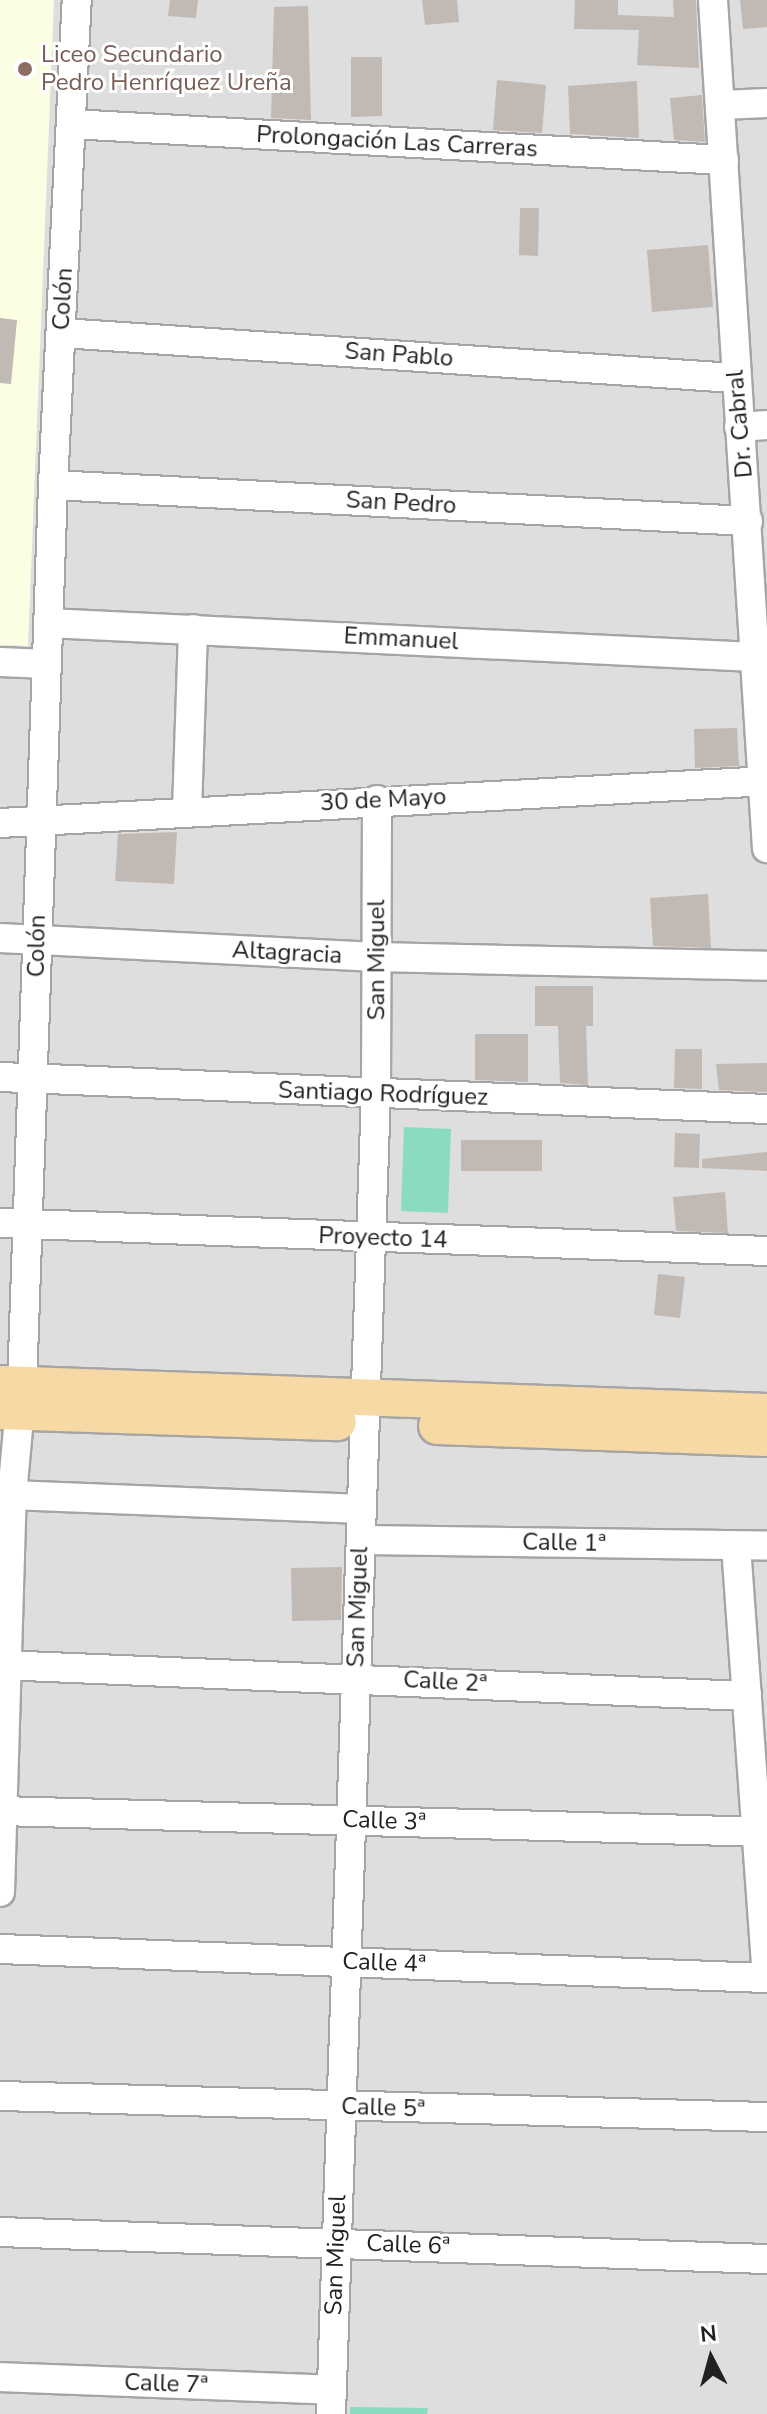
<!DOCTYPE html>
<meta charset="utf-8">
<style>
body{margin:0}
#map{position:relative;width:767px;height:2414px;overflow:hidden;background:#f0eee8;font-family:"Nunito Sans",sans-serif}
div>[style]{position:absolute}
.residential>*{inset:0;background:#dedede}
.education>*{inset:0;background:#fcfee4}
.pitch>*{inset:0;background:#8adbc0}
.building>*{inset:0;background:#c1bab4}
.roads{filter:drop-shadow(2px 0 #a5a5a5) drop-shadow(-2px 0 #a5a5a5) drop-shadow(0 2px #a5a5a5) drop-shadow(0 -2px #a5a5a5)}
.minor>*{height:28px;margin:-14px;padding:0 14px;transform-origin:14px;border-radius:14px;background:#fff}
.major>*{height:36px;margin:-18px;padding:0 18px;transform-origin:18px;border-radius:18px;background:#f7d9a6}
.dots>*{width:22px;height:22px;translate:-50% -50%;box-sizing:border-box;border:4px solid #fff;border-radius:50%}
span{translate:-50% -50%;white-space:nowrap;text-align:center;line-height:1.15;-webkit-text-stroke:6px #fff;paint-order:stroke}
.education-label{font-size:24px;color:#785e54}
.left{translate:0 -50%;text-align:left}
.street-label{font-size:24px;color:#212121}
.north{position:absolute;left:671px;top:2318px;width:80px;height:80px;-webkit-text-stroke:6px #fff;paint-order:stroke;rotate:354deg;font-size:22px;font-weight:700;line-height:32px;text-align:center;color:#212121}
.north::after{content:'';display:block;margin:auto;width:28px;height:36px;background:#212121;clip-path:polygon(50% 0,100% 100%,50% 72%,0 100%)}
</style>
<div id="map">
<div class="residential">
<div style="clip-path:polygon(0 0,767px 0,767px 2414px,0 2414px)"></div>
</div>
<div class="education">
<div style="clip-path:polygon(0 0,54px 0,28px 646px,0 645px)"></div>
</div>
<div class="pitch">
<div style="clip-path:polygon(404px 1127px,451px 1129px,448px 1213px,401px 1211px)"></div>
<div style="clip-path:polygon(350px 2407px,428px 2408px,427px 2414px,350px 2414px)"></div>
</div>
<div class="building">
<div style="clip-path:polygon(170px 0,198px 0,196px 18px,168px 16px)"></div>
<div style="clip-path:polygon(422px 0,457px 0,459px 22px,425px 25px)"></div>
<div style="clip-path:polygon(575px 0,618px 0,618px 15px,674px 17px,673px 0,696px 0,699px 68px,637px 65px,639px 30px,574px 29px)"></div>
<div style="clip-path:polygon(740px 0,767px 0,767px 27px,743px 29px)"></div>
<div style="clip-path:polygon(308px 6px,311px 120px,271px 118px,274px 7px)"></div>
<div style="clip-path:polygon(351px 57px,382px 57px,382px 116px,351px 117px)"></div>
<div style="clip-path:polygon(497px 80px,546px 85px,542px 133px,493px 130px)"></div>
<div style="clip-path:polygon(637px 81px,639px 138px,570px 134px,568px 86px)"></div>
<div style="clip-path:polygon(702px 95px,705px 142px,674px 140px,670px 98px)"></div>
<div style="clip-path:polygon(520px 208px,539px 208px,538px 256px,519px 255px)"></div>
<div style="clip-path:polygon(708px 245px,713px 307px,652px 312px,647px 250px)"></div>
<div style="clip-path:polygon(0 318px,17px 320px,11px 384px,0 383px)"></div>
<div style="clip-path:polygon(737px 728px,739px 766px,695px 768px,694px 729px)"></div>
<div style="clip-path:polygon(177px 832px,174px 884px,115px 881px,118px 834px)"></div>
<div style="clip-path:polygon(708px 894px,711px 948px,653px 946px,650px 898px)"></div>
<div style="clip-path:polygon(535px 986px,593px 986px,593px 1026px,586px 1026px,588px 1085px,560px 1083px,558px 1026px,535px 1026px)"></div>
<div style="clip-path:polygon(475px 1034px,528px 1034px,528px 1082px,475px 1080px)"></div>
<div style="clip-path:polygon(675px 1049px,702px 1049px,702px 1089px,674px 1088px)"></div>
<div style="clip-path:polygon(767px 1063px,767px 1092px,719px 1090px,716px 1064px)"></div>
<div style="clip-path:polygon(675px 1133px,700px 1134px,699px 1168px,674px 1167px)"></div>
<div style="clip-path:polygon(461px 1140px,542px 1140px,542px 1171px,461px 1171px)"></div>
<div style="clip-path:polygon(767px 1152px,767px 1171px,702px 1168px,702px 1159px)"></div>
<div style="clip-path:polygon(725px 1192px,728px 1233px,676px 1231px,673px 1197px)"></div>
<div style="clip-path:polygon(658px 1274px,685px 1277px,680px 1318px,654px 1315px)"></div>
<div style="clip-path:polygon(342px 1567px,341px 1620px,292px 1621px,291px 1568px)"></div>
</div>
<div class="roads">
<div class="minor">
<div style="left:713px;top:0;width:850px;rotate:86.36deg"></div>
<div style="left:722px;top:105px;width:45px;rotate:-2.5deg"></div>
<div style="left:71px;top:124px;width:654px;rotate:3.16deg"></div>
<div style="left:62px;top:333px;width:675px;rotate:3.83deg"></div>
<div style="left:739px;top:427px;width:28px;rotate:-4deg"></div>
<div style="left:53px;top:485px;width:696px;rotate:2.97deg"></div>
<div style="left:48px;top:623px;width:707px;rotate:2.76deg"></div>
<div style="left:0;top:662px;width:47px;rotate:2.4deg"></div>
<div style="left:187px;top:811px;width:182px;rotate:-88.1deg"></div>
<div style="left:0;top:823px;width:768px;rotate:-3.13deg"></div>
<div style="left:0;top:938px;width:377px;rotate:2.9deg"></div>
<div style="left:377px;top:957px;width:390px;rotate:1.3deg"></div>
<div style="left:0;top:1077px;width:768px;rotate:2.39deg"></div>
<div style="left:0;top:1223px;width:768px;rotate:2.09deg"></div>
<div style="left:12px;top:1495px;width:349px;rotate:2.3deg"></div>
<div style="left:361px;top:1540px;width:406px;rotate:0.8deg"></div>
<div style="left:736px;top:1546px;width:429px;rotate:85.9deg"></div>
<div style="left:0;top:1665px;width:748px;rotate:2.38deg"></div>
<div style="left:0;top:1811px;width:767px;rotate:1.57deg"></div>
<div style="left:0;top:1892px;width:397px;rotate:-88.3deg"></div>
<div style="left:12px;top:1495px;width:109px;rotate:-84.8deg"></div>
<div style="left:22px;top:1386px;width:902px;rotate:-88.03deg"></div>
<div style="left:53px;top:485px;width:486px;rotate:-87.2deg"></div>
<div style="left:0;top:1949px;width:768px;rotate:2.17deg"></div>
<div style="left:0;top:2096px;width:767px;rotate:1.57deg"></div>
<div style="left:0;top:2232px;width:767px;rotate:2.02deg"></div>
<div style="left:0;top:2377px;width:331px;rotate:2.2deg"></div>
<div style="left:331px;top:2414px;width:1320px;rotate:-88.05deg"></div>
<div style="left:376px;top:1095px;width:295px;rotate:-89.8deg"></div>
</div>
<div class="major">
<div style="left:0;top:1384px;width:768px;rotate:2.09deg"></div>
<div style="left:0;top:1411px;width:338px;rotate:1.9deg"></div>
<div style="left:437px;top:1426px;width:330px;rotate:2.1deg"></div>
</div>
</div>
<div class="dots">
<div style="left:25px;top:69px;background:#8d6e63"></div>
</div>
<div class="education-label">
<span class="left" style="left:41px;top:69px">Liceo Secundario<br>Pedro Henríquez Ureña</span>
</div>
<div class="street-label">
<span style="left:397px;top:142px;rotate:3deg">Prolongación Las Carreras</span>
<span style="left:63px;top:299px;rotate:-87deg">Colón</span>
<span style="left:399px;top:355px;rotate:4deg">San Pablo</span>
<span style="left:740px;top:424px;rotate:-95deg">Dr. Cabral</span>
<span style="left:401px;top:503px;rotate:3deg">San Pedro</span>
<span style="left:401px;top:639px;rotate:3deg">Emmanuel</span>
<span style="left:383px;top:800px;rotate:-3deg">30 de Mayo</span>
<span style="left:37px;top:946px;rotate:-89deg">Colón</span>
<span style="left:287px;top:953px;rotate:3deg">Altagracia</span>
<span style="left:377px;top:960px;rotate:-90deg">San Miguel</span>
<span style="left:383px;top:1094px;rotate:2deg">Santiago Rodríguez</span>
<span style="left:383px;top:1238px;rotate:2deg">Proyecto 14</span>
<span style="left:564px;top:1543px;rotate:1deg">Calle 1ª</span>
<span style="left:358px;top:1607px;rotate:-88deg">San Miguel</span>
<span style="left:445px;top:1682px;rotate:3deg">Calle 2ª</span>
<span style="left:384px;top:1821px;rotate:2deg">Calle 3ª</span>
<span style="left:384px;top:1963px;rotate:2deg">Calle 4ª</span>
<span style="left:383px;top:2108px;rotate:2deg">Calle 5ª</span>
<span style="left:408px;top:2245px;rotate:2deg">Calle 6ª</span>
<span style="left:336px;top:2255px;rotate:-88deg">San Miguel</span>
<span style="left:166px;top:2384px;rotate:2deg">Calle 7ª</span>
</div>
<div class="north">N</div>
</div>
